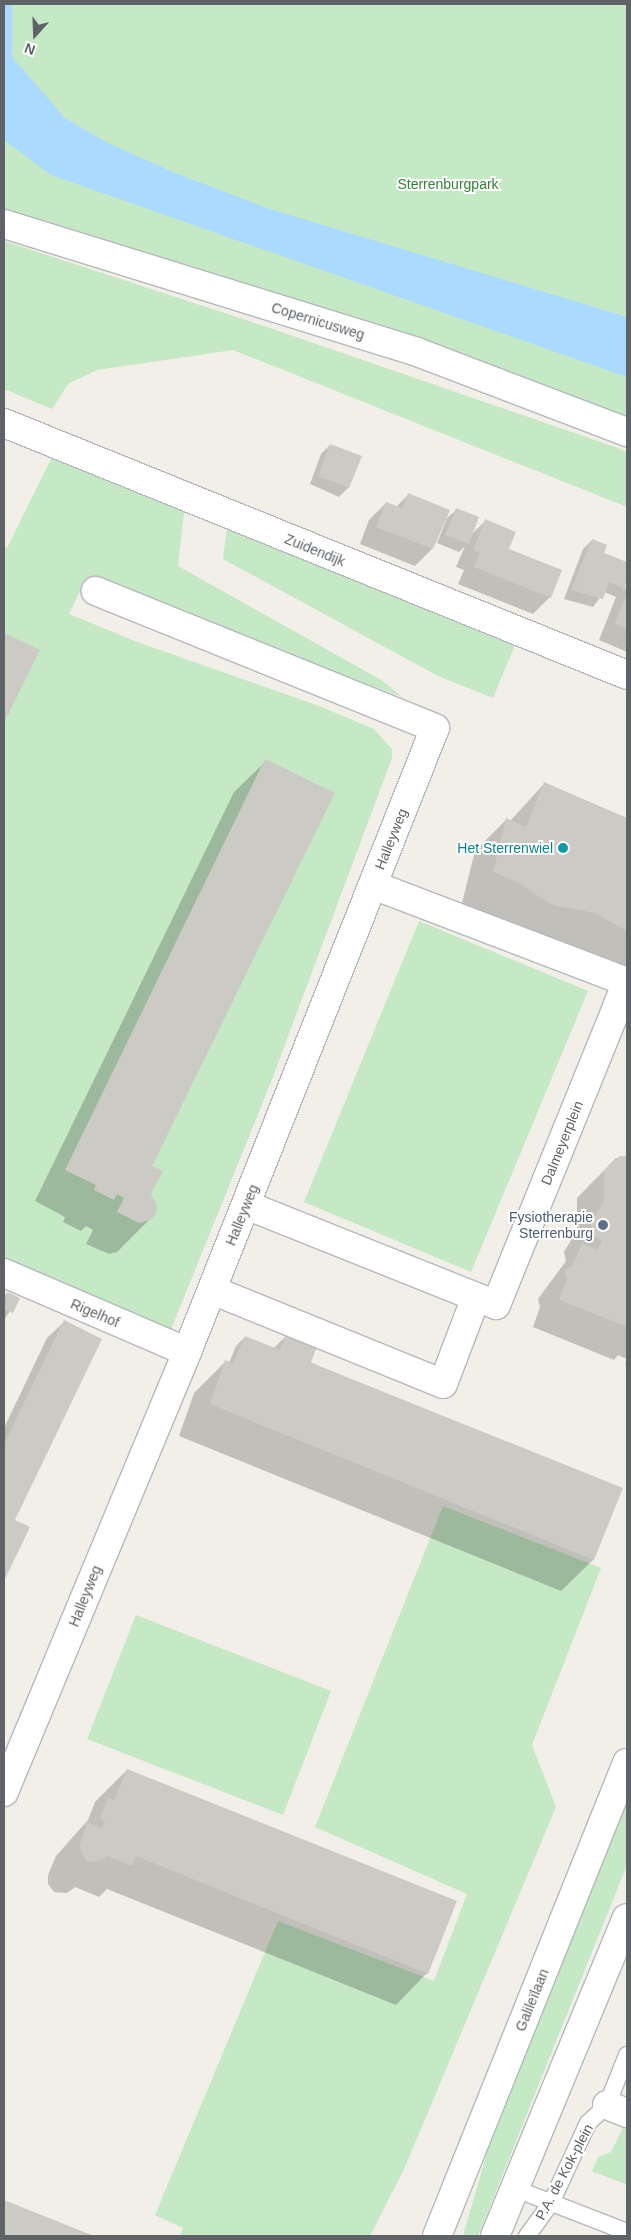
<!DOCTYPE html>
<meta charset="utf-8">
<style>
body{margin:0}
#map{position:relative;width:631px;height:2240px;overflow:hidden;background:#f1efe8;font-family:Arial,sans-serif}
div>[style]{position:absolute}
.green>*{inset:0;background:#c5e8c5}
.water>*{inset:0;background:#aadaff}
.shadow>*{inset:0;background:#0003}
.building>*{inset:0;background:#cccac5}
.roads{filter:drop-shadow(1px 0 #b5b8bc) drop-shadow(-1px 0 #b5b8bc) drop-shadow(0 1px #b5b8bc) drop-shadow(0 -1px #b5b8bc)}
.lane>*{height:16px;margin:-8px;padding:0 8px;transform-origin:8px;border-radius:8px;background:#fff}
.street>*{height:28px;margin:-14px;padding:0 14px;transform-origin:14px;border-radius:14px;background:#fff}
.secondary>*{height:28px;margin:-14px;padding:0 14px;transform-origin:14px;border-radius:14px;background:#fff}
.dots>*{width:14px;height:14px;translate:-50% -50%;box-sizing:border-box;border:2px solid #fff;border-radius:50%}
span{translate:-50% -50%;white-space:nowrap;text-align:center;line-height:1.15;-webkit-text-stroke:4px #fff;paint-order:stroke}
.park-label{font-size:14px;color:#348238}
.street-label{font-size:14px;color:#5f6368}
.culture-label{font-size:14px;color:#0d838f}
.right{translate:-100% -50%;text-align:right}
.service-label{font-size:14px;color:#4e5e75}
.frame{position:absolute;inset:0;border:5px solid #5f6368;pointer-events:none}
.north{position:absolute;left:10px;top:10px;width:50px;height:50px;-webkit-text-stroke:4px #fff;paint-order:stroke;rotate:200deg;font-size:14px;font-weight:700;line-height:20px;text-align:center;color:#5f6368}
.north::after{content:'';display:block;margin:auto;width:18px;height:22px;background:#5f6368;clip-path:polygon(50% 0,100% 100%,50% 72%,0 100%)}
</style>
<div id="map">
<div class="green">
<div style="clip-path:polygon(4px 4px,627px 4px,627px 440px,4px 214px)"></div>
<div style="clip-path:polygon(4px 241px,261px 325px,615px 447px,627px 452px,627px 507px,233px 350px,97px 370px,68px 384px,52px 409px,4px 389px)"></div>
<div style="clip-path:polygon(59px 443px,186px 494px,178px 566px,383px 681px,402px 697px,86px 578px,69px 614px,140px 643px,319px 706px,374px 729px,392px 749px,392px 758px,271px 1082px,170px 1332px,4px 1259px,4px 547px,7px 548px)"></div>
<div style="clip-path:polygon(229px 512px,520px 633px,493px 698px,438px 676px,223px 559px)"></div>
<div style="clip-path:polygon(419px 921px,588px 991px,471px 1272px,304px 1202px)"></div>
<div style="clip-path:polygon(443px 1506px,601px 1568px,532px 1745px,556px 1807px,405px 2167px,370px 2236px,180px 2236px,183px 2228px,155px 2215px,278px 1921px,434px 1981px,467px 1894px,315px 1827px)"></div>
<div style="clip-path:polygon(136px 1615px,331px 1691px,283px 1815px,87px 1739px)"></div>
<div style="clip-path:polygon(627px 1789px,627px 1865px,478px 2236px,463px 2236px,500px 2108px)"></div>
<div style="clip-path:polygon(624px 2126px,627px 2127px,627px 2185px,592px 2171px,598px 2157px,611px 2152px)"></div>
</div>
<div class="water">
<div style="clip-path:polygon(4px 4px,12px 4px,12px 57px,65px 118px,106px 142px,175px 173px,270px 209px,627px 317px,627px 377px,51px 175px,4px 140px)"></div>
</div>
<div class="shadow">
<div style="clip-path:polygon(330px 445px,361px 457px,348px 488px,339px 497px,310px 484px,321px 454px)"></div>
<div style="clip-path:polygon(409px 494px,432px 549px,415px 566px,360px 544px,369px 520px,386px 503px,396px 507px)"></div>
<div style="clip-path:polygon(456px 510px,471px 535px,485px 521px,550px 597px,533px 614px,458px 584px,464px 570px,456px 567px,465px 546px,459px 552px,437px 543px,447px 518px)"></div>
<div style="clip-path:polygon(592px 540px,602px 554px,627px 564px,627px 579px,623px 591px,627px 586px,627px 652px,599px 640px,616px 597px,604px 592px,593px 607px,564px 599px,583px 549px)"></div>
<div style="clip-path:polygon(4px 635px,38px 651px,4px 720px)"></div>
<div style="clip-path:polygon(266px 761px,151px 1167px,149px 1220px,117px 1252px,109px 1254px,86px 1244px,93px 1230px,86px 1226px,81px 1231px,63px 1222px,65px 1217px,35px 1201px,234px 792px)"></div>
<div style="clip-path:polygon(543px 785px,627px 818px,627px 977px,520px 936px,485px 913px,462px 903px,475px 851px,506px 820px,510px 821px)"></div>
<div style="clip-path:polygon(616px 1158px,627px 1158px,627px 1366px,625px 1365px,627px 1359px,618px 1355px,614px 1360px,533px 1327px,540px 1307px,538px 1299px,566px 1261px,564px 1252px,577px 1230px,577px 1198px)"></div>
<div style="clip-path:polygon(7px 1293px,18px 1299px,4px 1320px,4px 1297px)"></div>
<div style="clip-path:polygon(64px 1322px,13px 1520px,28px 1528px,4px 1577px,4px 1428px,47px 1338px)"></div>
<div style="clip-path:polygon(286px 1336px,309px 1362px,621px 1489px,593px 1560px,561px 1591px,179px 1436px,194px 1393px,226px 1361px,229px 1363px,236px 1346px,245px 1337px,273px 1349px)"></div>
<div style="clip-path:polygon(127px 1770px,427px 1973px,396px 2005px,107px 1889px,99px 1897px,75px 1887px,67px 1893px,54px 1892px,48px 1884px,48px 1875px,56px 1856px,88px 1820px,95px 1802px)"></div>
<div style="clip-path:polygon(4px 2201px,91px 2236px,4px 2236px)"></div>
</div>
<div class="building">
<div style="clip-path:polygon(330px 444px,362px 456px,349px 488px,318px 476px)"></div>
<div style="clip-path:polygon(408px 493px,450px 510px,433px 549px,376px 527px,386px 502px,402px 508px)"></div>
<div style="clip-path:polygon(456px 508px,479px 517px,469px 544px,445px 535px)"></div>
<div style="clip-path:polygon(485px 519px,516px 532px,509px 549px,562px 570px,551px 598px,474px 567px,480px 553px,473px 550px)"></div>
<div style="clip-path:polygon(592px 539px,607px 545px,604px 553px,627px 562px,625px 589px,609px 582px,603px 599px,571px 590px)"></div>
<div style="clip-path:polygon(627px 593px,627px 629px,615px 623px)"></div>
<div style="clip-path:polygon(4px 633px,40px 650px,5px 721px,4px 720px)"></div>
<div style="clip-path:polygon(265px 759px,335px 793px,152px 1166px,163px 1171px,151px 1194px,157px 1205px,156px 1214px,150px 1220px,139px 1223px,117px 1212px,124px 1198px,117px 1194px,114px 1200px,94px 1190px,96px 1185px,65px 1170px)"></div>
<div style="clip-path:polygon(544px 782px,627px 818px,627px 931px,595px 913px,552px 905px,517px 882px,493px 872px,506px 818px,526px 827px)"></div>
<div style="clip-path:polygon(620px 1156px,627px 1156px,627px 1327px,559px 1300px,567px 1279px,565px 1270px,573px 1265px,582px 1243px,598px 1250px,602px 1241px,593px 1235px,591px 1224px,604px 1201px,604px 1170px)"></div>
<div style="clip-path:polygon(7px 1292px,20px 1298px,13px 1313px,4px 1309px)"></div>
<div style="clip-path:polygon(64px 1320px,102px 1339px,15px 1520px,30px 1527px,4px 1581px,4px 1444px)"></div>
<div style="clip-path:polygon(286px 1334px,317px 1347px,311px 1362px,319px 1366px,623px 1488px,594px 1560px,210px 1404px,225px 1360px,233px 1363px,245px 1336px,280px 1350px)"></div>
<div style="clip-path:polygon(127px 1769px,457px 1901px,428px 1974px,136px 1856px,132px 1866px,108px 1856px,97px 1862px,86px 1861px,79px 1847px,87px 1822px,102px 1828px,105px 1821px,100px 1818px,108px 1798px,114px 1800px)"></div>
<div style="clip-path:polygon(4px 2200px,94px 2236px,4px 2236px)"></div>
</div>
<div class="roads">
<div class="lane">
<div style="left:516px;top:2189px;width:119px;rotate:21.2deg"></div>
<div style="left:527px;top:2236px;width:41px;rotate:-54deg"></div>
<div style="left:551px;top:2203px;width:88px;rotate:-65.2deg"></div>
<div style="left:588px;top:2123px;width:26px;rotate:-43deg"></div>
<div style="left:607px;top:2105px;width:54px;rotate:-68.2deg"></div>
</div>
<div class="street">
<div style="left:4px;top:423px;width:672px;rotate:22.02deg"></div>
<div style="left:246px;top:1205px;width:269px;rotate:21.8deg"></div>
<div style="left:496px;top:1305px;width:325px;rotate:-67.9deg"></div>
<div style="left:618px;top:1004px;width:24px;rotate:-68deg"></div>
<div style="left:627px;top:982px;width:272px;rotate:-159.1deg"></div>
<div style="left:4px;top:1273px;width:199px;rotate:23.3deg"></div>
<div style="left:212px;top:1290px;width:249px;rotate:22.1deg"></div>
<div style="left:443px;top:1384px;width:93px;rotate:-69.2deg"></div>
<div style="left:4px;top:1792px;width:477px;rotate:-67.4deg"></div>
<div style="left:187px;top:1352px;width:671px;rotate:-68.33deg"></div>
<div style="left:435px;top:728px;width:366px;rotate:-158deg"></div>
<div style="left:607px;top:2105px;width:22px;rotate:22deg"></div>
</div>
<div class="secondary">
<div style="left:4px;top:224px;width:432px;rotate:17.2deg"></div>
<div style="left:417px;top:352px;width:225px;rotate:20.9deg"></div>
<div style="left:437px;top:2236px;width:510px;rotate:-68.12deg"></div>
<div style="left:495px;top:2236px;width:344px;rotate:-67.5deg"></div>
</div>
</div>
<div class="dots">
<div style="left:563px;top:848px;background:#0f9aa8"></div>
<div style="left:603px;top:1225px;background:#5c6f8a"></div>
</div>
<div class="park-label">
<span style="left:448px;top:184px">Sterrenburgpark</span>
</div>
<div class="street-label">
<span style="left:318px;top:321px;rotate:17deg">Copernicusweg</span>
<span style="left:315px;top:550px;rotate:22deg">Zuidendijk</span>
<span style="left:391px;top:839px;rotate:-68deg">Halleyweg</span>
<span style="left:562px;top:1143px;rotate:-68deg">Dalmeyerplein</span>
<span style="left:242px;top:1215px;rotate:-68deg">Halleyweg</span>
<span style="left:95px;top:1313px;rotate:23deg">Rigelhof</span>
<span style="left:85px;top:1596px;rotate:-68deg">Halleyweg</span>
<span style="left:532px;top:2000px;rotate:-68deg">Galileïlaan</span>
<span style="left:564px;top:2172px;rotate:-62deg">P.A. de Kok-plein</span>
</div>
<div class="culture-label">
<span class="right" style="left:553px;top:848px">Het Sterrenwiel</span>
</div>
<div class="service-label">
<span class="right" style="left:593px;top:1225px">Fysiotherapie<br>Sterrenburg</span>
</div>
<div class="frame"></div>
<div class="north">N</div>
</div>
